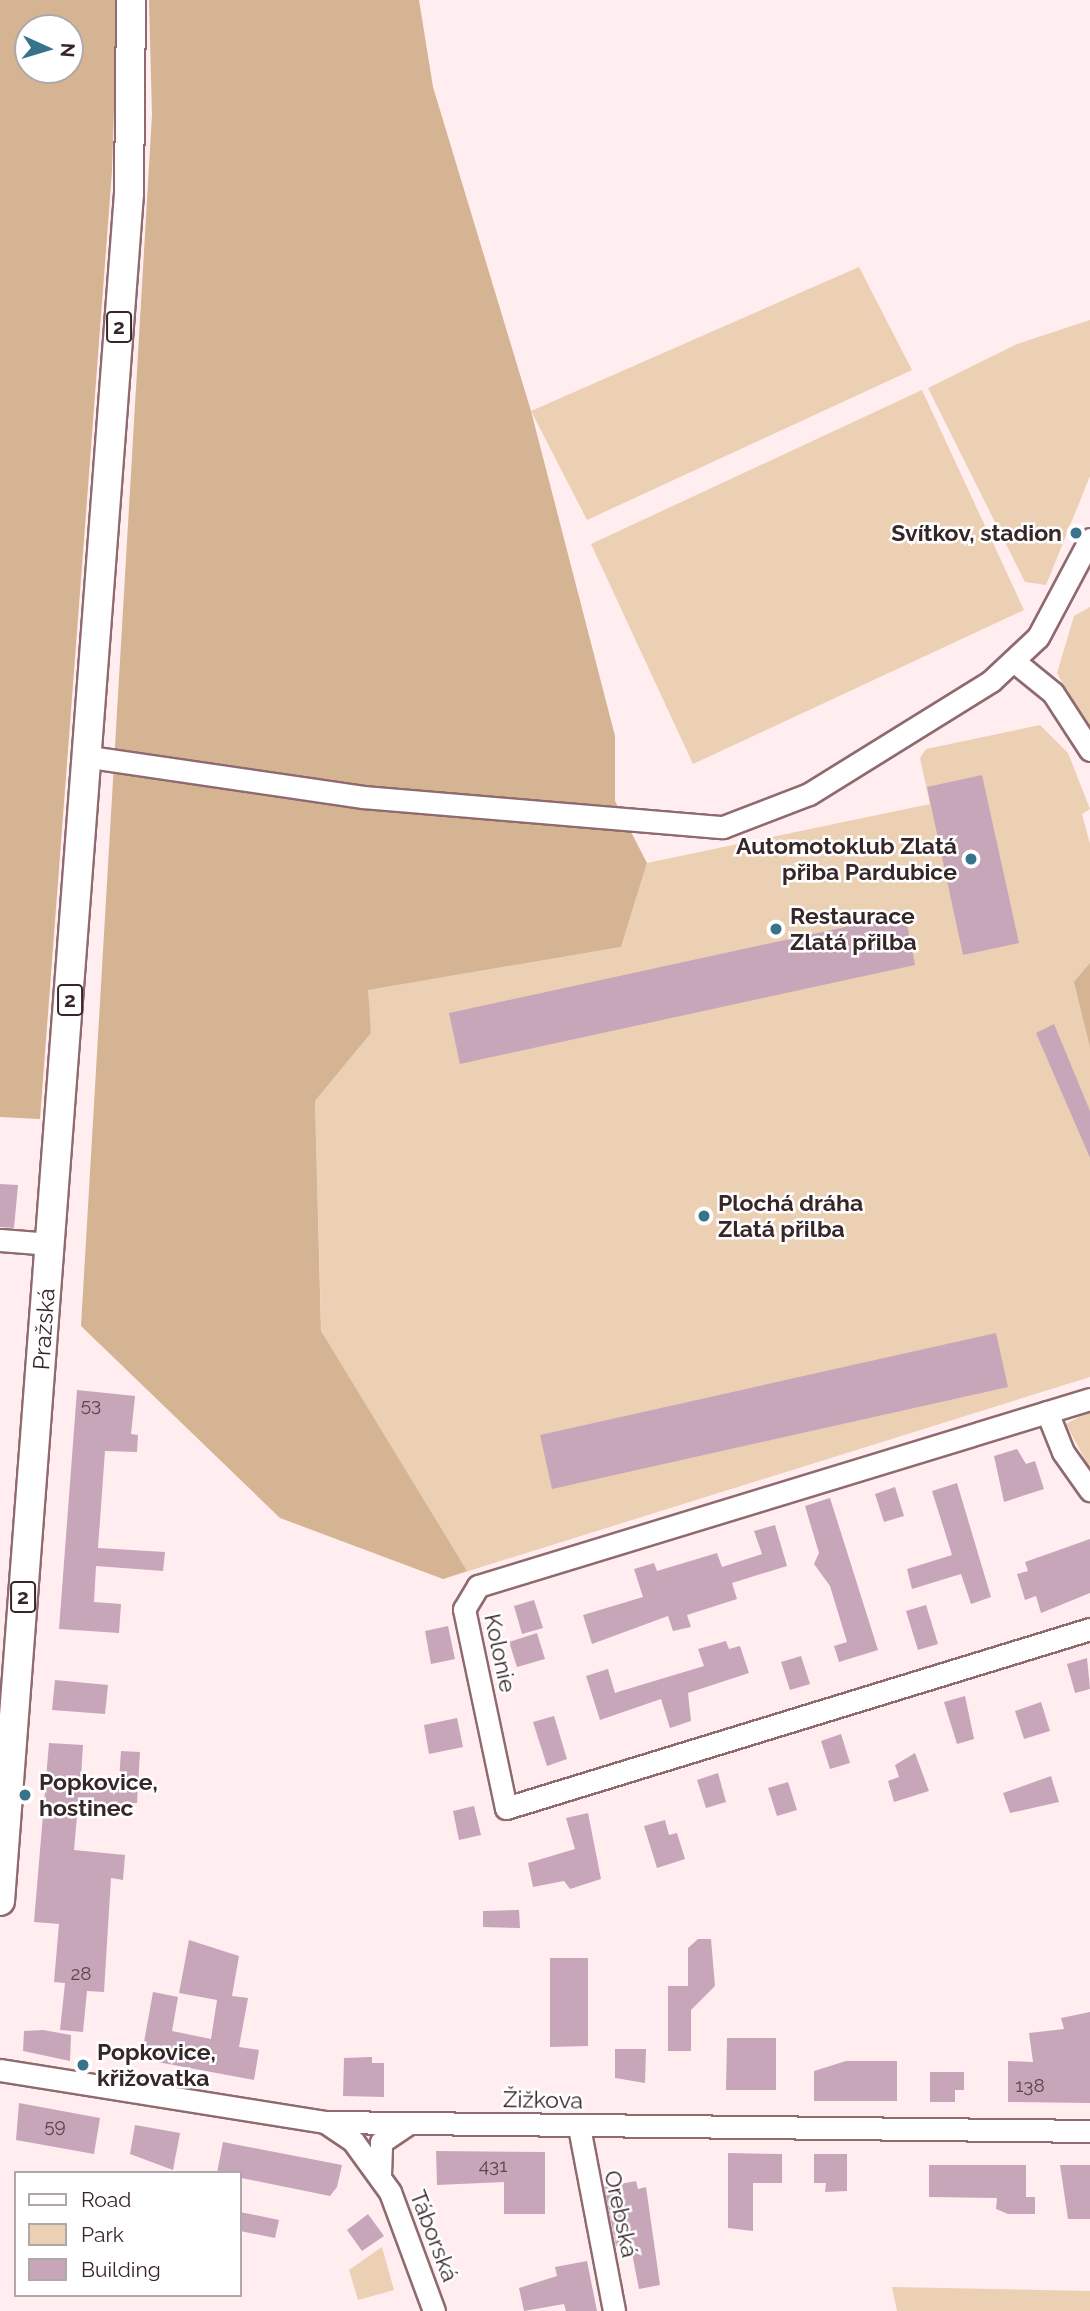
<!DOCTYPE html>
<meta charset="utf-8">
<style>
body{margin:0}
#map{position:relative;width:1090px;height:2311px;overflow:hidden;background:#ffedef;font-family:Raleway,sans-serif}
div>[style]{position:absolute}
.green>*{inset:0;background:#ebd0b4}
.forest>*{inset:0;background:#d4b493}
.building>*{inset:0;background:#c8a6ba}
.roads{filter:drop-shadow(2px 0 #8f6a6f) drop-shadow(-2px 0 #8f6a6f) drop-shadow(0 2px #8f6a6f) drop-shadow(0 -2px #8f6a6f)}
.minor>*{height:21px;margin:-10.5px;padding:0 10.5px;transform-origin:10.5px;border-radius:10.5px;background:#fff}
.major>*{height:28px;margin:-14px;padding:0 14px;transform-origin:14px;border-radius:14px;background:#fff}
.dots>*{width:19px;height:19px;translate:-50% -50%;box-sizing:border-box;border:4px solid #fff;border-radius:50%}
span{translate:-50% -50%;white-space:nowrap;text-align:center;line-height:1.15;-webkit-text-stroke:5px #fff;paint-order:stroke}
.number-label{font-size:19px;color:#5a464c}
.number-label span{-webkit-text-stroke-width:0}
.shield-label span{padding:2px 5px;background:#fff;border:2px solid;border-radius:5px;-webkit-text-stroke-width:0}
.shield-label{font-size:21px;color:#362628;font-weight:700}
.poi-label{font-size:23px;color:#362628;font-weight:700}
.right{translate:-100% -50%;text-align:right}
.left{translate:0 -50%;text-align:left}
.street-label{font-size:23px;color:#362628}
.legend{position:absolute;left:14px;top:2171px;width:228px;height:126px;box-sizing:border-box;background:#fff;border:2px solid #afa8a9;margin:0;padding:9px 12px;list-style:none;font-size:21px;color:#362628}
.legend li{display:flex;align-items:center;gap:14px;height:35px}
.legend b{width:35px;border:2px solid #afa8a9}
.north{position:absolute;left:14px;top:14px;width:70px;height:70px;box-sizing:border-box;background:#fff;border:2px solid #afa8a9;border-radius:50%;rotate:94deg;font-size:19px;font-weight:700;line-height:28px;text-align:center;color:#362628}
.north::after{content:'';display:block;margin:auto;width:24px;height:32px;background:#37738a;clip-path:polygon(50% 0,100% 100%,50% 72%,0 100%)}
</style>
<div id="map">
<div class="green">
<div style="clip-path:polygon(859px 267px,912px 370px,587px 520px,531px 411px)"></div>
<div style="clip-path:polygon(1090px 320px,1090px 476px,1046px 585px,1025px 582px,928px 388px,1017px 344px)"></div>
<div style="clip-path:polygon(922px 390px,1024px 610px,693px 764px,591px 544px)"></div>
<div style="clip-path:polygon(1090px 607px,1090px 735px,1057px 673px,1074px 616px)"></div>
<div style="clip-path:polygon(1040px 725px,1068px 753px,1090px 809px,1082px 814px,1090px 844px,1090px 1377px,443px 1579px,326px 1505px,315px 1101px,371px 1033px,367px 990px,621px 947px,647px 863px,930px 804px,920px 758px,926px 749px)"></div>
<div style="clip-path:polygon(1090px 1411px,1090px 1469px,1066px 1424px)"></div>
<div style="clip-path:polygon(382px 2247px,394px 2290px,358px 2300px,349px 2270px)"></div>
<div style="clip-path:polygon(892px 2287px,1090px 2291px,1090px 2311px,897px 2311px)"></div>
</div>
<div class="forest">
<div style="clip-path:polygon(evenodd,0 0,115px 0,117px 19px,112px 171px,40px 1119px,0 1117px,0 0,70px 28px,70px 70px,28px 70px,28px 28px,70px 28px)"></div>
<div style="clip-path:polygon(149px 0,419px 0,433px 87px,531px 411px,615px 736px,615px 801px,647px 863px,621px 947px,368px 990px,371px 1033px,315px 1101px,321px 1331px,467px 1571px,443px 1579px,280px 1518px,81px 1326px,152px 115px)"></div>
<div style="clip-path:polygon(1090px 963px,1090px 1047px,1074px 982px)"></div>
</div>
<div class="building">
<div style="clip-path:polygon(982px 775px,1019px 943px,963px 955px,927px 787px)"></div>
<div style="clip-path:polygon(905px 914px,915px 965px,460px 1064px,449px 1013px)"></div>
<div style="clip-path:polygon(1054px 1024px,1090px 1111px,1090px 1158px,1036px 1033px)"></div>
<div style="clip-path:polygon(0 1184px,18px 1185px,14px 1228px,0 1227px)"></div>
<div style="clip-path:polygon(996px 1333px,1008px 1387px,552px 1489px,540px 1435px)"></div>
<div style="clip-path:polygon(77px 1390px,135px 1396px,131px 1434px,138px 1435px,137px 1452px,105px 1451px,98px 1548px,165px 1552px,163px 1571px,96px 1566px,94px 1602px,121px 1604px,119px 1633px,59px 1629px)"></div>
<div style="clip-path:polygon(1017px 1449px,1026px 1464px,1035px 1461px,1044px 1489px,1004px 1502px,994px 1456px)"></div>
<div style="clip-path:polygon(957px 1483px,991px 1597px,971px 1604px,961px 1574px,912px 1589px,907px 1569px,952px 1555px,932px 1491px)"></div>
<div style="clip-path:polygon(895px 1487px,904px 1516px,884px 1522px,875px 1494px)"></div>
<div style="clip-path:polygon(830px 1498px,878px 1650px,839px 1662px,834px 1646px,847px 1642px,830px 1586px,814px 1564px,819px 1553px,805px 1506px)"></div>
<div style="clip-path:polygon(775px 1525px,787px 1566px,732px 1583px,737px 1599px,687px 1615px,691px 1627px,673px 1631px,668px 1616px,592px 1644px,583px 1615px,643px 1597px,634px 1569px,654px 1563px,657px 1571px,717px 1553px,722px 1567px,762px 1554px,754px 1531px)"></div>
<div style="clip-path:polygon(1090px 1539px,1090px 1593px,1041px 1613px,1036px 1596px,1025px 1600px,1017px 1574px,1028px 1571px,1025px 1562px)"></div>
<div style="clip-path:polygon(534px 1600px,543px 1628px,522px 1634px,514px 1606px)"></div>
<div style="clip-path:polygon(926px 1605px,938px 1644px,918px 1650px,906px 1611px)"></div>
<div style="clip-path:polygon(448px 1626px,455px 1659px,431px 1664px,425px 1631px)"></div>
<div style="clip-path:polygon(537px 1633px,545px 1659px,517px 1667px,509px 1642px)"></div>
<div style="clip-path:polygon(726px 1641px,729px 1649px,740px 1646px,749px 1673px,688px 1693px,691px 1721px,670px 1728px,661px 1699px,600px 1720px,586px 1676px,608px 1669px,615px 1693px,621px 1691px,704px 1666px,698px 1649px)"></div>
<div style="clip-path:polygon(801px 1656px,810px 1684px,790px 1690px,781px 1662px)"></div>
<div style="clip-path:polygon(1087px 1658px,1090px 1689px,1075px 1693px,1067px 1664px)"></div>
<div style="clip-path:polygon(55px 1680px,108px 1685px,105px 1714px,52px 1710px)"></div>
<div style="clip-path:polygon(965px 1696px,974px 1739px,957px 1744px,944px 1702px)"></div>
<div style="clip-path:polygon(1041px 1702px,1050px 1731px,1024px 1739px,1015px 1711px)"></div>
<div style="clip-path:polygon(554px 1716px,567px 1759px,547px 1766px,533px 1722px)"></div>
<div style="clip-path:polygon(457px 1718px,463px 1747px,429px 1754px,424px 1725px)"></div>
<div style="clip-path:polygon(841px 1734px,850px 1763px,830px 1769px,821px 1741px)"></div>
<div style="clip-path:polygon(49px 1743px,83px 1745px,81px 1777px,119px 1780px,121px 1751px,140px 1752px,137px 1803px,78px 1805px,74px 1850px,125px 1855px,123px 1880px,111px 1878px,104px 1992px,87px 1991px,83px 2032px,60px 2030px,65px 1983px,54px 1982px,59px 1924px,34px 1922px)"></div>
<div style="clip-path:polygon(915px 1753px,929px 1791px,894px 1802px,888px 1781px,899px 1777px,895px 1765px)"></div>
<div style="clip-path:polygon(718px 1773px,726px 1802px,706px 1808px,697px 1780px)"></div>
<div style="clip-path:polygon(1051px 1776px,1059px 1802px,1010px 1813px,1003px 1793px)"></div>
<div style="clip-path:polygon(788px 1782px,797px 1810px,777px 1816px,768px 1788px)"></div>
<div style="clip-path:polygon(474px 1806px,481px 1835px,459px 1840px,453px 1811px)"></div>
<div style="clip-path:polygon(588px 1813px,601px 1879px,570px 1889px,564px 1881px,533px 1887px,528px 1863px,575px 1849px,566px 1818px)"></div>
<div style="clip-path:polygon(665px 1820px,669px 1835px,677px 1833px,685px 1859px,657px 1868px,644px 1826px)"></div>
<div style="clip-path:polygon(519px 1910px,520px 1928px,483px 1927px,483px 1911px)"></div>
<div style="clip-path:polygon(698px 1939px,711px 1939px,715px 1986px,691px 2010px,691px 2051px,668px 2051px,668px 1986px,688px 1986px,688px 1948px)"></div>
<div style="clip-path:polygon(189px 1940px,239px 1956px,232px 1996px,248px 1998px,239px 2047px,259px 2050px,254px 2080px,141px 2059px,153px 1992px,178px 1997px,172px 2031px,211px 2039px,217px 2000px,179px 1993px)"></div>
<div style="clip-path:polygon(550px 1958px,588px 1958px,588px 2046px,550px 2047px)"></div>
<div style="clip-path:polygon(1090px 2012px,1090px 2103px,1008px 2102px,1008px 2061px,1033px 2062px,1029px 2033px,1064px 2029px,1061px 2018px)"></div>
<div style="clip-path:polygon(43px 2030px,71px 2035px,70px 2061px,23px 2051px,24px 2031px)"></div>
<div style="clip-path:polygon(727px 2038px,776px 2038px,776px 2090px,726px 2090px)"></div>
<div style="clip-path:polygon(615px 2049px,646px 2049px,645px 2083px,615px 2078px)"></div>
<div style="clip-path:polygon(372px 2057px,372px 2063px,384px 2063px,384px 2097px,343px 2096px,344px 2058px)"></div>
<div style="clip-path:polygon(846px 2061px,897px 2061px,897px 2101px,814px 2101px,814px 2071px)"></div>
<div style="clip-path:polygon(930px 2072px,964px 2072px,964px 2090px,955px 2090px,955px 2102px,930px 2102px)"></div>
<div style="clip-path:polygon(19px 2103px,100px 2118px,94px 2154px,16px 2140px)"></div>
<div style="clip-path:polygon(135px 2125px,180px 2133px,173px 2170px,130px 2154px)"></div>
<div style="clip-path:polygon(223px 2142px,342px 2165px,337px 2187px,330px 2196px,217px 2173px)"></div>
<div style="clip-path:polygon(436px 2151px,545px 2152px,545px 2214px,504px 2214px,504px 2182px,437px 2185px)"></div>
<div style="clip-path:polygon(728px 2153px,782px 2154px,782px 2183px,753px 2183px,753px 2231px,728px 2228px)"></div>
<div style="clip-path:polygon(814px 2154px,847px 2154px,847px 2191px,825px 2192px,826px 2183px,814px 2183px)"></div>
<div style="clip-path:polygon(929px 2165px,1026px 2165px,1026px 2197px,1035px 2197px,1035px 2214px,1008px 2214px,996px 2209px,997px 2198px,929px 2197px)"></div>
<div style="clip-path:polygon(1060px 2165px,1090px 2165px,1090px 2219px,1068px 2219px)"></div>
<div style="clip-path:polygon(636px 2181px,638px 2189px,646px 2187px,660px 2285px,639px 2289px,630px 2243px,616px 2246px,604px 2187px)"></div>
<div style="clip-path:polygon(240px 2212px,279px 2220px,275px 2238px,240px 2231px)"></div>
<div style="clip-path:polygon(368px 2214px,384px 2236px,362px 2251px,347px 2230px)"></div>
<div style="clip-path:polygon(587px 2261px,597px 2311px,566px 2311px,564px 2304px,524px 2311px,519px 2288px,557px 2276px,555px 2267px)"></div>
</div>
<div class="roads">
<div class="minor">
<div style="left:1015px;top:662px;width:49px;rotate:39.2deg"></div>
<div style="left:1053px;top:693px;width:68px;rotate:57deg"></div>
<div style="left:89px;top:757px;width:277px;rotate:8.3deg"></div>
<div style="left:363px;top:797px;width:361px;rotate:4.8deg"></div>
<div style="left:723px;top:827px;width:92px;rotate:-21deg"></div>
<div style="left:809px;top:794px;width:214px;rotate:-31.8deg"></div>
<div style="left:991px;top:681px;width:64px;rotate:-43.1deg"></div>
<div style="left:1038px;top:637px;width:111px;rotate:-62deg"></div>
<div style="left:0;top:1240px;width:51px;rotate:4.5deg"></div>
<div style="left:1090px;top:1399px;width:640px;rotate:163.01deg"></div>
<div style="left:478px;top:1586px;width:27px;rotate:121deg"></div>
<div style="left:464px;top:1609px;width:203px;rotate:78.1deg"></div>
<div style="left:506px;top:1808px;width:611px;rotate:-17.04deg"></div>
<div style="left:1047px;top:1412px;width:43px;rotate:68.2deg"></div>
<div style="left:1063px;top:1452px;width:47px;rotate:54.6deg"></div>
<div style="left:0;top:2070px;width:329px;rotate:9.1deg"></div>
<div style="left:325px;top:2122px;width:765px;rotate:0.67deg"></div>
<div style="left:325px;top:2122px;width:34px;rotate:34deg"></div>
<div style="left:353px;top:2141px;width:63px;rotate:54deg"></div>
<div style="left:390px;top:2192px;width:127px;rotate:69.7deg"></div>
<div style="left:579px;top:2127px;width:187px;rotate:79.2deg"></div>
<div style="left:380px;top:2175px;width:33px;rotate:-88deg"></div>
<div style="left:381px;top:2142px;width:30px;rotate:-34deg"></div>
</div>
<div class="major">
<div style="left:0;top:1901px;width:1713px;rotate:-85.68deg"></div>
<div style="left:129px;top:193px;width:193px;rotate:-89.4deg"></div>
</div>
</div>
<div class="dots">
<div style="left:1076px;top:533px;background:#37738a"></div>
<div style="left:971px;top:859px;background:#37738a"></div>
<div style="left:776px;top:929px;background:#37738a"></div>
<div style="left:704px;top:1216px;background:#37738a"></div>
<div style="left:25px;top:1795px;background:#37738a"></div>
<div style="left:83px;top:2065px;background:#37738a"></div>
</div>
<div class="number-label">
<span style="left:91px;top:1405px">53</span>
<span style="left:81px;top:1974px">28</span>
<span style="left:1030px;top:2086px">138</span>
<span style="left:55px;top:2126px">59</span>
<span style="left:493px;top:2166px">431</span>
</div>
<div class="shield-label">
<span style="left:119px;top:327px">2</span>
<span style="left:70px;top:1000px">2</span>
<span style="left:23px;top:1597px">2</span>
</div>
<div class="poi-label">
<span class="right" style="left:1062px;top:533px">Svítkov, stadion</span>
<span class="right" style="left:957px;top:859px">Automotoklub Zlatá<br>přiba Pardubice</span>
<span class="left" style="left:790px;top:929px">Restaurace<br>Zlatá přilba</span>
<span class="left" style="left:718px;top:1216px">Plochá dráha<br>Zlatá přilba</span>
<span class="left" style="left:39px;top:1795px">Popkovice,<br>hostinec</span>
<span class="left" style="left:97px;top:2065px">Popkovice,<br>křižovatka</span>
</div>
<div class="street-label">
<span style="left:44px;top:1329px;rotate:-86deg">Pražská</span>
<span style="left:500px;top:1653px;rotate:78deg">Kolonie</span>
<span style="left:543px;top:2100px;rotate:1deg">Žižkova</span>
<span style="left:621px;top:2214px;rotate:78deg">Orebská</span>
<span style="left:434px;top:2236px;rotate:69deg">Táborská</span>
</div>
<ul class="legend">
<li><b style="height:9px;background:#fff"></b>Road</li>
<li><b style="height:19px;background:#ebd0b4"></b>Park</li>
<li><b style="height:19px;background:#c8a6ba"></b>Building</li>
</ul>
<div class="north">N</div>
</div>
